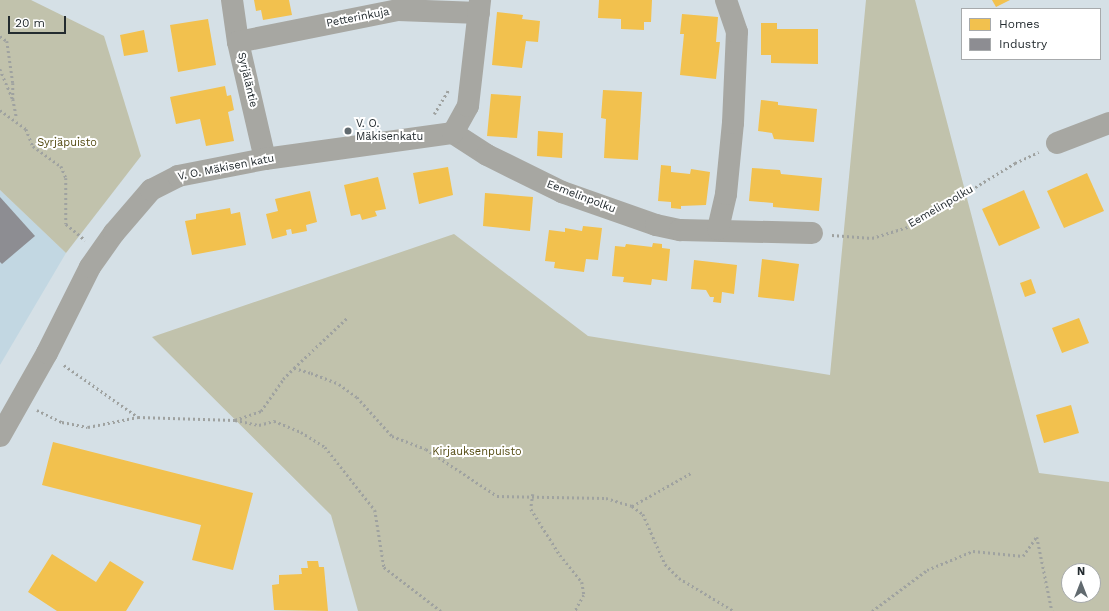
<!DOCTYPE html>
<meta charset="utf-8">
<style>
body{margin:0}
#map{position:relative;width:1109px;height:611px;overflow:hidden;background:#d5e0e6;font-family:"Work Sans",sans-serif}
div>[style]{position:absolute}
.built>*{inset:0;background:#c2d7e2}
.forest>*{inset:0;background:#c1c2ac}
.homes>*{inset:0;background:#f2c14e}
.industry>*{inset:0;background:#8d8d92}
.path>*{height:2.5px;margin-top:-1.25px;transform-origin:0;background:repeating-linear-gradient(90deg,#9fa2a0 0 2px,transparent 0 5px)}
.minor>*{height:22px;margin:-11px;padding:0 11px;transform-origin:11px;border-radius:11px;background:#a7a7a2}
.dots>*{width:11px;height:11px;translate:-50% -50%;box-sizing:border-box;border:2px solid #fff;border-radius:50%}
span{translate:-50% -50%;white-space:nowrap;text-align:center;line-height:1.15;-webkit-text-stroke:4px #fff;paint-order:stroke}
.street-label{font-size:11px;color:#232b2f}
.poi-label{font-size:11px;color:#232b2f}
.left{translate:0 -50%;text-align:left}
.park-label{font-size:11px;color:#554c14}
.legend{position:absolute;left:961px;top:8px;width:140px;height:52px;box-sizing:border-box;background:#fff;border:1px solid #a7aaac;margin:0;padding:5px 7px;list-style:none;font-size:12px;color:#232b2f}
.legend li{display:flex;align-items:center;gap:8px;height:20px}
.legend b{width:20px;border:1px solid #a7aaac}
.north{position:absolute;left:1061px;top:563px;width:40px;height:40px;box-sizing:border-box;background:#fff;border:1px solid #a7aaac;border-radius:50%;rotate:0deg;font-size:11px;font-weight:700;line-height:16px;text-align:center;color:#232b2f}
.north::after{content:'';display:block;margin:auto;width:14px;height:18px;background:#616a6f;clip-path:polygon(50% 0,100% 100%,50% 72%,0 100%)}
.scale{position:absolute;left:8px;top:16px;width:58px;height:18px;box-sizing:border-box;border:2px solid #232b2f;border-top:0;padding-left:5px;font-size:12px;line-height:14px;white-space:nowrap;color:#232b2f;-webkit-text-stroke:3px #fff;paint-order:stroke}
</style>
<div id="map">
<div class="built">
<div style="clip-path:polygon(0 190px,66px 253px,0 365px)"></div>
</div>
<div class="forest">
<div style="clip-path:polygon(0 0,31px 0,104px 36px,141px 156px,66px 253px,0 190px)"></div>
<div style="clip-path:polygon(evenodd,866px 0,915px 0,1039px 473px,1109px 482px,1109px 611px,358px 611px,331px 515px,152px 337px,454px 234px,588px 336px,830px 375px,866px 0,1069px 571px,1093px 571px,1093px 595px,1069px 595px,1069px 571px)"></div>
</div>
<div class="homes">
<div style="clip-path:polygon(254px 0,289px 0,292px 15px,263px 20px,261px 10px,256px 11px)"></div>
<div style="clip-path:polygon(599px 0,652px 0,651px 22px,644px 22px,644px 30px,621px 29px,621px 19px,598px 18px)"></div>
<div style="clip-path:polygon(992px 0,1010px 0,996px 7px)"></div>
<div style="clip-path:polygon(497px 12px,523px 15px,522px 19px,540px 21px,538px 42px,526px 41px,522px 68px,492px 65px)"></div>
<div style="clip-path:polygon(682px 14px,718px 17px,716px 42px,720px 42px,716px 79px,680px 75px,684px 34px,680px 34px)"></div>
<div style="clip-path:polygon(208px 19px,216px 65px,178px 72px,170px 25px)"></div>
<div style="clip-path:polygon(761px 23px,777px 23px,777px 29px,818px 29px,818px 64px,771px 63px,771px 55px,761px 55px)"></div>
<div style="clip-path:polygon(144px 30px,148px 52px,124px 56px,120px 35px)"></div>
<div style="clip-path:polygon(225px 86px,227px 96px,231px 95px,234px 110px,228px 112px,234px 141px,206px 146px,200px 119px,176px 124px,170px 97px)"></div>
<div style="clip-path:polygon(603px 90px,642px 92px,638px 160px,604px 158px,606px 119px,601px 118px)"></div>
<div style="clip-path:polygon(491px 94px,521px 96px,517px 138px,487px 136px)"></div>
<div style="clip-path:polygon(761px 100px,778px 102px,778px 105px,817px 109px,814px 142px,774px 139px,772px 133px,758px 131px)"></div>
<div style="clip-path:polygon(538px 131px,563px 133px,562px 158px,537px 156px)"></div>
<div style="clip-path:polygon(661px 165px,671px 166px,671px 172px,690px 174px,691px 169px,710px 172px,706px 205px,681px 206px,681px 209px,671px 208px,671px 202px,658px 201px)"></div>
<div style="clip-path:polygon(448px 167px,453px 195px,419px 204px,413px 173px)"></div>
<div style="clip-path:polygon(752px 168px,780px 170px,781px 174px,822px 178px,819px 211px,773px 207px,773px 203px,749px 201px)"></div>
<div style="clip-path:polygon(1087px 173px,1104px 211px,1064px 228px,1047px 191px)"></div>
<div style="clip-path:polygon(378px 177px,386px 209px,375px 211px,377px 216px,362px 220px,360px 214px,351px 216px,344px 185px)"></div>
<div style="clip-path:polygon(1024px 190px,1040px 228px,999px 246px,982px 209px)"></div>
<div style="clip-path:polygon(310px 191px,317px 222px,306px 225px,307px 231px,292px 234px,291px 229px,286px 230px,287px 235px,272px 239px,266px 214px,278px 211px,275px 199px)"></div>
<div style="clip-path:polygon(485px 193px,533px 197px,530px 231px,483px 226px)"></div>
<div style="clip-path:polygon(230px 208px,231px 214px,240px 212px,246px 245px,192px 255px,185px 221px,196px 219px,196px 214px)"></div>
<div style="clip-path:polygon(583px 226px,602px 228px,598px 260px,586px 259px,584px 272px,554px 268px,555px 262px,545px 261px,549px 230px,565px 232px,565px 228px,582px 231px)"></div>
<div style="clip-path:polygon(653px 243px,662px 244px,662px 248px,670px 249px,667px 281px,652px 279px,651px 285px,623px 282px,624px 277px,612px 276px,615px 246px,625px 247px,626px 244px,652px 247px)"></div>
<div style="clip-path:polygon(762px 259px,799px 264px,794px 301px,758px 297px)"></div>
<div style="clip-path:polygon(694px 260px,737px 265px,734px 294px,722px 292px,721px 303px,713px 302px,714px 297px,710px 297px,706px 290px,691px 289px)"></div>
<div style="clip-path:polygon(1031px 279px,1036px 293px,1025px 297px,1020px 283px)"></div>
<div style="clip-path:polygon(1079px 318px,1089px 343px,1062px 353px,1052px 328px)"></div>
<div style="clip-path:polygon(1071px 405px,1079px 433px,1044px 443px,1036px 415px)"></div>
<div style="clip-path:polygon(53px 442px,253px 493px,233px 570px,192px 560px,201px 525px,42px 485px)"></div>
<div style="clip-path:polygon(52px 554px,96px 582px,110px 561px,144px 582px,126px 611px,57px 611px,28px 592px)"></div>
<div style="clip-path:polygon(307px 561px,318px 561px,319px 567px,324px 567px,328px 611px,274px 610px,272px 585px,279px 584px,279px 575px,302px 574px,301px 568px,308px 568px)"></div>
</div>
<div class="industry">
<div style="clip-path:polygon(0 197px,35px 236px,2px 264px,0 262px)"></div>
</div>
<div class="path">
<div style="left:0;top:36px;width:9px;rotate:36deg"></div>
<div style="left:7px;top:41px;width:42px;rotate:81.9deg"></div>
<div style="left:13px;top:83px;width:16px;rotate:90deg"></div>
<div style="left:0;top:69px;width:33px;rotate:67deg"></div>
<div style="left:13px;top:99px;width:20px;rotate:79deg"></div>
<div style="left:0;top:110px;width:32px;rotate:36deg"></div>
<div style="left:26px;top:129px;width:18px;rotate:68deg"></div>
<div style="left:33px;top:146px;width:34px;rotate:36deg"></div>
<div style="left:61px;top:166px;width:13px;rotate:67deg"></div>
<div style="left:66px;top:178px;width:46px;rotate:90deg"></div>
<div style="left:66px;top:224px;width:25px;rotate:40deg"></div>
<div style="left:434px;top:114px;width:29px;rotate:-59deg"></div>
<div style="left:832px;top:235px;width:40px;rotate:4.3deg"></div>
<div style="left:872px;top:238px;width:41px;rotate:-17.1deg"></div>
<div style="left:911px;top:226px;width:122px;rotate:-31.2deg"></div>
<div style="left:1015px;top:163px;width:26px;rotate:-25deg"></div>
<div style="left:64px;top:365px;width:90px;rotate:35.1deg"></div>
<div style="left:138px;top:417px;width:97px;rotate:1.8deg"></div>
<div style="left:235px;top:420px;width:28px;rotate:-19deg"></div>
<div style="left:261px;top:411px;width:39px;rotate:-55deg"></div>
<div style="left:283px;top:379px;width:16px;rotate:-45deg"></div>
<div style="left:294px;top:368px;width:18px;rotate:16deg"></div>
<div style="left:311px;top:373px;width:30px;rotate:21deg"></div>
<div style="left:339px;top:384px;width:22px;rotate:36deg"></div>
<div style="left:357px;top:397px;width:52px;rotate:48.1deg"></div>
<div style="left:392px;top:436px;width:36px;rotate:21deg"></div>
<div style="left:426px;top:449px;width:85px;rotate:33.5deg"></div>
<div style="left:497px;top:496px;width:109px;rotate:1.1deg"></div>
<div style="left:606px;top:498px;width:27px;rotate:17deg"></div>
<div style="left:632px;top:506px;width:14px;rotate:36deg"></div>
<div style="left:643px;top:514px;width:55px;rotate:66.3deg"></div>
<div style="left:665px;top:564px;width:20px;rotate:45deg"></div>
<div style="left:679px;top:578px;width:64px;rotate:31deg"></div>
<div style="left:294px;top:368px;width:74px;rotate:-43.4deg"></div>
<div style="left:37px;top:410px;width:28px;rotate:26deg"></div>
<div style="left:62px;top:422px;width:26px;rotate:11deg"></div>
<div style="left:88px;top:427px;width:51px;rotate:-11.3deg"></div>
<div style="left:235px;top:420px;width:25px;rotate:12deg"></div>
<div style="left:259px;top:425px;width:16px;rotate:-15deg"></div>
<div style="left:274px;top:421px;width:29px;rotate:22deg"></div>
<div style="left:301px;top:432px;width:28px;rotate:32deg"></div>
<div style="left:325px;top:447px;width:80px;rotate:51.6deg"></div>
<div style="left:375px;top:510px;width:58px;rotate:81deg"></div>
<div style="left:384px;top:567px;width:72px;rotate:37.7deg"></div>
<div style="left:533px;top:494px;width:15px;rotate:98deg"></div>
<div style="left:531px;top:509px;width:54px;rotate:57.8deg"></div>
<div style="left:560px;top:555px;width:35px;rotate:51deg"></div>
<div style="left:582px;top:582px;width:13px;rotate:81deg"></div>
<div style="left:584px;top:595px;width:18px;rotate:119deg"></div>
<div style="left:632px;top:506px;width:68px;rotate:-29.2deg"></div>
<div style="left:1037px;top:537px;width:76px;rotate:78.5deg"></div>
<div style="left:872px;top:611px;width:69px;rotate:-36.7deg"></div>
<div style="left:927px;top:570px;width:50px;rotate:-22.4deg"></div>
<div style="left:973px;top:551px;width:50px;rotate:5.7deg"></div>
<div style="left:1023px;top:556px;width:24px;rotate:-55deg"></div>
</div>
<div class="minor">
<div style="left:232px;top:0;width:42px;rotate:81.9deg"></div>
<div style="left:238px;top:42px;width:120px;rotate:77deg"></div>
<div style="left:238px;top:42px;width:163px;rotate:-11.3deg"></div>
<div style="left:398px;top:10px;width:81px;rotate:2.1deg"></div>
<div style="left:453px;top:133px;width:40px;rotate:32.9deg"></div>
<div style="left:487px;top:155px;width:84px;rotate:26.3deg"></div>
<div style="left:562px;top:192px;width:100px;rotate:19.3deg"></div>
<div style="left:656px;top:225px;width:25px;rotate:12deg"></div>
<div style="left:680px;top:230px;width:132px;rotate:1.3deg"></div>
<div style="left:1057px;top:143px;width:56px;rotate:-21deg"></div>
<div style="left:718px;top:229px;width:36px;rotate:-77deg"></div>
<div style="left:726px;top:194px;width:71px;rotate:-84.4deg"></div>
<div style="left:733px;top:123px;width:91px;rotate:-87.5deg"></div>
<div style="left:737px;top:32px;width:34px;rotate:-109deg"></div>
<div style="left:0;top:436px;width:95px;rotate:-60.5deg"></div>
<div style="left:47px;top:353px;width:96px;rotate:-63.4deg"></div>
<div style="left:90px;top:267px;width:42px;rotate:-54.8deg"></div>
<div style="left:114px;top:233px;width:57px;rotate:-49.3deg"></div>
<div style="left:151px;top:190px;width:30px;rotate:-27deg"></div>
<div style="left:178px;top:176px;width:89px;rotate:-11.1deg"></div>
<div style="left:265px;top:159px;width:190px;rotate:-7.9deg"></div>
<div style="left:453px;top:133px;width:31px;rotate:-61deg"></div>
<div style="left:468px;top:106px;width:107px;rotate:-83.5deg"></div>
</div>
<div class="dots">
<div style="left:348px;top:131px;background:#616a6f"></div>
</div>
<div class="street-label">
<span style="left:358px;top:18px;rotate:-11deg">Petterinkuja</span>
<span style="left:247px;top:80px;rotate:77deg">Syrjäläntie</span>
<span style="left:226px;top:168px;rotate:-11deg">V. O. Mäkisen katu</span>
<span style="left:581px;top:197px;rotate:21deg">Eemelinpolku</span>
<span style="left:941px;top:207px;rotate:-30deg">Eemelinpolku</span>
</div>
<div class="poi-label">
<span class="left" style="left:356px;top:131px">V. O.<br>Mäkisenkatu</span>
</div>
<div class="park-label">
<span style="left:67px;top:143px">Syrjäpuisto</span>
<span style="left:477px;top:452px">Kirjauksenpuisto</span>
</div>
<ul class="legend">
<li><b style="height:11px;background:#f2c14e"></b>Homes</li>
<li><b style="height:11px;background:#8d8d92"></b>Industry</li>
</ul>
<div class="north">N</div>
<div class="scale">20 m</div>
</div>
